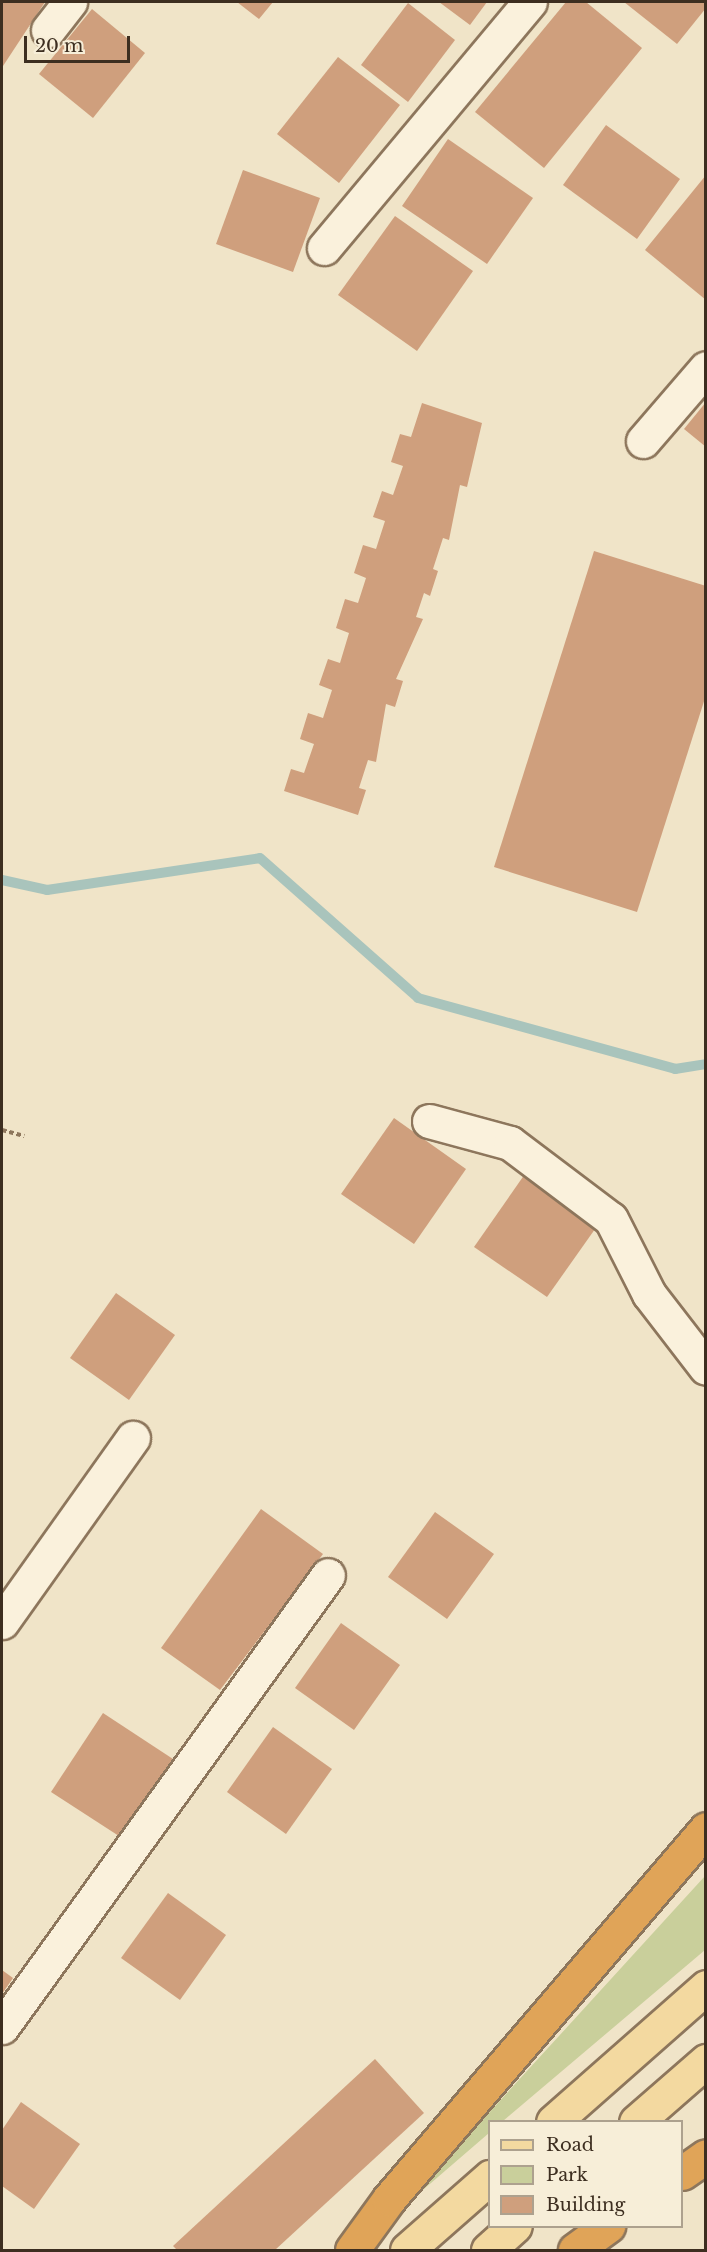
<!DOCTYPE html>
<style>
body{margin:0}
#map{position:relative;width:707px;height:2252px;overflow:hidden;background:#f0e4c8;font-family:"Libre Baskerville",serif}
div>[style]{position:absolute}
.green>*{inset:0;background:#c9cf9b}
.stream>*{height:10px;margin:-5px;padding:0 5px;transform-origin:5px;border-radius:5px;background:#a9c4bc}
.building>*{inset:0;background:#cf9f7d}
.path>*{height:4px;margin-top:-2px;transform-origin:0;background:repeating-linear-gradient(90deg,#8d765c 0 4.5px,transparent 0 7.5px)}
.roads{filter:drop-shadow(2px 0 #8d765c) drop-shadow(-2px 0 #8d765c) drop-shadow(0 2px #8d765c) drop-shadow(0 -2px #8d765c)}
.minor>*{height:33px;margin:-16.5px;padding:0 16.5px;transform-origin:16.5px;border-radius:16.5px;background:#faf1dc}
.major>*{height:33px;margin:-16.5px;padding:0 16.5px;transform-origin:16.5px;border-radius:16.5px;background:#f3d9a0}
.highway>*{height:33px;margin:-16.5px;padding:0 16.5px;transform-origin:16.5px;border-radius:16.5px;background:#e0a458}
span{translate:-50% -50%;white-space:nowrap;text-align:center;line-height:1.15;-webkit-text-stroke:5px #f7eed8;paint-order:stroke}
.frame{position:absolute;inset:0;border:3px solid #3d2e20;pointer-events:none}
.legend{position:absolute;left:488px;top:2120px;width:195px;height:108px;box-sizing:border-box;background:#f7eed8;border:2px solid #ada18e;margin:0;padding:8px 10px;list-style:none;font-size:18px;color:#3d2e20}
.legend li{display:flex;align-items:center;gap:12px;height:30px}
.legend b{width:30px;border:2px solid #ada18e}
.scale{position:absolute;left:24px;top:36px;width:106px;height:27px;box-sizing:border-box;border:3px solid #3d2e20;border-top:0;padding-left:8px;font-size:18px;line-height:21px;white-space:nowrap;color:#3d2e20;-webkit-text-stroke:4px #f7eed8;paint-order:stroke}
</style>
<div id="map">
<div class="green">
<div style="clip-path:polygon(705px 1876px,705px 1950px,503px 2121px,490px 2122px,489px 2133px,402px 2208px)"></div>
</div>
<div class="stream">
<div style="left:2px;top:880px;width:46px;rotate:12.5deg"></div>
<div style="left:47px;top:890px;width:215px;rotate:-8.5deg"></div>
<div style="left:260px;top:858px;width:211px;rotate:41.5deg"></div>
<div style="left:418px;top:998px;width:267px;rotate:15.4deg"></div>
<div style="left:675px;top:1069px;width:31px;rotate:-9deg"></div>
</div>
<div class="building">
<div style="clip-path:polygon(2px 2px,45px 2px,3px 66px,2px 65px)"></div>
<div style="clip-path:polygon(237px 2px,273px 2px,259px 19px)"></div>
<div style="clip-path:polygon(439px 2px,487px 2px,470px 25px)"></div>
<div style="clip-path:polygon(566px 2px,586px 2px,642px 48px,544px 168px,475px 112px)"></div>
<div style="clip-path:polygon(624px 2px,706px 2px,706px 8px,677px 44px)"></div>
<div style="clip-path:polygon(408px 3px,455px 40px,408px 102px,361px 65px)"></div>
<div style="clip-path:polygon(92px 9px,145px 53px,93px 118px,39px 74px)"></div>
<div style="clip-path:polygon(338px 57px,400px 105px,339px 183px,277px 134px)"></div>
<div style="clip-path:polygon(606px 125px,680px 179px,637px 239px,563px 185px)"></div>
<div style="clip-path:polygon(448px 139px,533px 198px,487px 264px,402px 206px)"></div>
<div style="clip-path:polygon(243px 170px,320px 198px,293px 272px,216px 244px)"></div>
<div style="clip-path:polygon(706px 175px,706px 300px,645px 250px)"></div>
<div style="clip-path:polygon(395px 216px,473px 271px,417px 351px,338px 295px)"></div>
<div style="clip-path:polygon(706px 402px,706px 447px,684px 429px)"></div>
<div style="clip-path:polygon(422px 403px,482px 423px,467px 487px,460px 485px,449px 540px,443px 538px,433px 569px,438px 571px,430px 596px,424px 593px,416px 617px,423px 619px,396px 679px,403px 681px,395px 707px,386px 704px,376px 762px,368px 760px,359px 788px,366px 790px,358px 815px,284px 791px,291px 769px,304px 773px,314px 744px,300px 739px,308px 713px,323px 718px,332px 690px,319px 685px,328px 659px,340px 663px,349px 633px,336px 628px,345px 599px,358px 603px,366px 578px,354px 573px,363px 545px,376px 549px,385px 521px,373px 517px,382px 491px,393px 495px,403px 466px,391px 462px,400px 434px,411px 437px)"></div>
<div style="clip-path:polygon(594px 551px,706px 586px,706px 695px,637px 912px,494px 867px)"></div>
<div style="clip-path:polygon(394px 1118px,466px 1169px,414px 1244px,341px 1194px)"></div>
<div style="clip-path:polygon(527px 1171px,600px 1222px,547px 1297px,474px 1247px)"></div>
<div style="clip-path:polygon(116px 1293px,175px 1335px,129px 1400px,70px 1358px)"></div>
<div style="clip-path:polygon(261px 1509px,323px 1554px,220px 1690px,161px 1648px)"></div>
<div style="clip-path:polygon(435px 1512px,494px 1554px,447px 1619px,388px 1577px)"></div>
<div style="clip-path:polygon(341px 1623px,400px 1665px,354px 1730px,295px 1688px)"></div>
<div style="clip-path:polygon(103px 1713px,173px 1759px,122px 1838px,51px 1792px)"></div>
<div style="clip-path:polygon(273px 1727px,332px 1769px,286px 1834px,227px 1792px)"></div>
<div style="clip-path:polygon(168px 1893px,226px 1935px,180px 2000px,121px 1958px)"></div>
<div style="clip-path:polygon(2px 1970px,13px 1978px,2px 1994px)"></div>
<div style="clip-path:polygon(375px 2059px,424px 2113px,275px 2250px,177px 2250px,173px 2246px)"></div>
<div style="clip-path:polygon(21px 2102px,80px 2144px,34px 2209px,2px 2186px,2px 2130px)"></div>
</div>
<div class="path">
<div style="left:2px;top:1130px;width:23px;rotate:15deg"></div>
</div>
<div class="roads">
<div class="minor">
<div style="left:48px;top:30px;width:36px;rotate:-52deg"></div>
<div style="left:324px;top:248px;width:321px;rotate:-50.1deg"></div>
<div style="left:643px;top:441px;width:96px;rotate:-49.2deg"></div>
<div style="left:429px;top:1121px;width:84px;rotate:15.2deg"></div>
<div style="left:510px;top:1143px;width:126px;rotate:37deg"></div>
<div style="left:611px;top:1219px;width:84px;rotate:63.1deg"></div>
<div style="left:649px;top:1294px;width:93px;rotate:52.4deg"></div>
<div style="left:2px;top:1622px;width:226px;rotate:-54.6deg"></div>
<div style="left:2px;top:2027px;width:557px;rotate:-54.2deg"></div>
</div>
<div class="major">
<div style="left:553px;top:2122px;width:204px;rotate:-41.4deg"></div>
<div style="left:636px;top:2122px;width:93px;rotate:-41.1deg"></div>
<div style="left:407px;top:2250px;width:111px;rotate:-41.3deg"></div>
<div style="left:488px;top:2250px;width:36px;rotate:-42deg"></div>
</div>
<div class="highway">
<div style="left:682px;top:2173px;width:29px;rotate:-35deg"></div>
<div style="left:352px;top:2250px;width:63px;rotate:-54deg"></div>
<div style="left:389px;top:2199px;width:487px;rotate:-49.4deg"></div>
<div style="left:575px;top:2250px;width:41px;rotate:-36deg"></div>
</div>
</div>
<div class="frame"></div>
<ul class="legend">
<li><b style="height:8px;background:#f3d9a0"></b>Road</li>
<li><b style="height:16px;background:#c9cf9b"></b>Park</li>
<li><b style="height:16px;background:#cf9f7d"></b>Building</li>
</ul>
<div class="scale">20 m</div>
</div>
